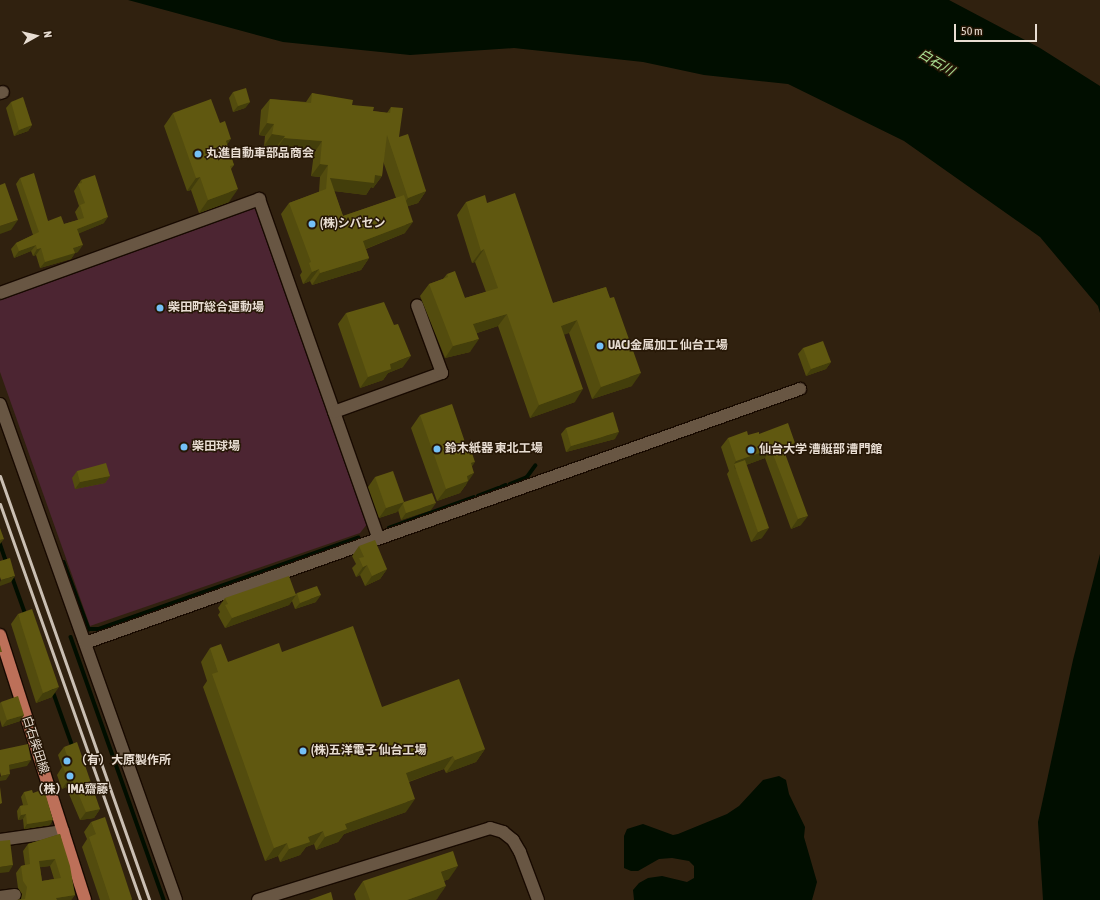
<!DOCTYPE html>
<meta charset="utf-8">
<style>
body{margin:0}
#map{position:relative;width:1100px;height:900px;overflow:hidden;background:#30210f;font-family:"Asap Condensed","Noto Sans JP",sans-serif}
div>[style]{position:absolute}
.green>*{inset:0;background:#4c2532}
.water>*{inset:0;background:#010e00}
.stream>*{height:3.5px;margin:-1.75px;padding:0 1.75px;transform-origin:1.75px;border-radius:1.75px;background:#010e00}
.roads{filter:drop-shadow(1px 0 #180a00) drop-shadow(-1px 0 #180a00) drop-shadow(0 1px #180a00) drop-shadow(0 -1px #180a00)}
.minor>*{height:12px;margin:-6px;padding:0 6px;transform-origin:6px;border-radius:6px;background:#685643}
.major>*{height:12px;margin:-6px;padding:0 6px;transform-origin:6px;border-radius:6px;background:#bd7059}
.rail>*{height:3px;margin:-1.5px;padding:0 1.5px;transform-origin:1.5px;border-radius:1.5px;background:#cabfb3}
.wall>*{inset:0;background:#534c0e}
.shaded-wall>*{inset:0;background:#433e0b}
.building>*{inset:0;background:#605810}
.dots>*{width:11px;height:11px;translate:-50% -50%;box-sizing:border-box;border:2px solid #261706;border-radius:50%}
span{translate:-50% -50%;white-space:nowrap;text-align:center;line-height:1.15;-webkit-text-stroke:3px #261706;paint-order:stroke}
.poi-label{font-size:12px;color:#e8ddd2;font-weight:700}
.left{translate:0 -50%;text-align:left}
.street-label{font-size:12px;color:#e8ddd2}
.water-label{font-size:13px;color:#a9e194;font-style:italic}
.north{position:absolute;left:16px;top:16px;width:40px;height:40px;-webkit-text-stroke:3px #261706;paint-order:stroke;rotate:82deg;font-size:11px;font-weight:700;line-height:16px;text-align:center;color:#e8ddd2}
.north::after{content:'';display:block;margin:auto;width:14px;height:18px;background:#e8ddd2;clip-path:polygon(50% 0,100% 100%,50% 72%,0 100%)}
.scale{position:absolute;left:954px;top:24px;width:83px;height:18px;box-sizing:border-box;border:2px solid #e8ddd2;border-top:0;padding-left:5px;font-size:12px;line-height:14px;white-space:nowrap;color:#e8ddd2;-webkit-text-stroke:3px #261706;paint-order:stroke}
</style>
<div id="map">
<div class="green">
<div style="clip-path:polygon(257px 206px,368px 523px,360px 533px,90px 626px,0 372px,0 299px)"></div>
</div>
<div class="water">
<div style="clip-path:polygon(128px 0,949px 0,1040px 48px,1100px 86px,1100px 313px,1098px 306px,1040px 237px,904px 141px,788px 84px,704px 75px,643px 62px,514px 48px,410px 55px,283px 42px)"></div>
<div style="clip-path:polygon(1100px 554px,1100px 900px,1043px 900px,1038px 822px,1073px 660px)"></div>
<div style="clip-path:polygon(779px 776px,786px 780px,789px 794px,805px 827px,804px 837px,817px 882px,812px 900px,634px 900px,633px 890px,639px 883px,648px 878px,662px 876px,687px 882px,694px 878px,694px 866px,689px 861px,672px 858px,659px 859px,638px 871px,631px 871px,624px 868px,624px 836px,627px 829px,643px 824px,673px 835px,678px 834px,727px 814px,739px 806px,763px 780px)"></div>
</div>
<div class="stream">
<div style="left:510px;top:484px;width:18px;rotate:-22deg"></div>
<div style="left:527px;top:477px;width:14px;rotate:-54deg"></div>
<div style="left:501px;top:487px;width:5px;rotate:-22deg"></div>
<div style="left:478px;top:496px;width:22px;rotate:-21deg"></div>
<div style="left:389px;top:528px;width:90px;rotate:-20deg"></div>
<div style="left:0;top:543px;width:21px;rotate:71deg"></div>
<div style="left:64px;top:562px;width:72px;rotate:69.5deg"></div>
<div style="left:89px;top:629px;width:10px"></div>
<div style="left:99px;top:629px;width:275px;rotate:-19.4deg"></div>
<div style="left:12px;top:576px;width:41px;rotate:70.3deg"></div>
<div style="left:71px;top:637px;width:279px;rotate:70.5deg"></div>
<div style="left:53px;top:691px;width:59px;rotate:70.3deg"></div>
</div>
<div class="roads">
<div class="minor">
<div style="left:0;top:93px;width:3px;rotate:-18deg"></div>
<div style="left:0;top:293px;width:276px;rotate:-19.9deg"></div>
<div style="left:259px;top:199px;width:358px;rotate:70.6deg"></div>
<div style="left:0;top:404px;width:526px;rotate:70.46deg"></div>
<div style="left:334px;top:412px;width:115px;rotate:-19.9deg"></div>
<div style="left:442px;top:373px;width:72px;rotate:-110.2deg"></div>
<div style="left:85px;top:643px;width:759px;rotate:-19.56deg"></div>
<div style="left:0;top:840px;width:64px;rotate:-8.1deg"></div>
<div style="left:0;top:897px;width:15px;rotate:-8deg"></div>
<div style="left:258px;top:900px;width:243px;rotate:-17.2deg"></div>
<div style="left:490px;top:828px;width:14px;rotate:17deg"></div>
<div style="left:503px;top:832px;width:13px;rotate:39deg"></div>
<div style="left:513px;top:840px;width:14px;rotate:60deg"></div>
<div style="left:520px;top:852px;width:51px;rotate:69.4deg"></div>
</div>
<div class="major">
<div style="left:0;top:635px;width:278px;rotate:72.2deg"></div>
</div>
</div>
<div class="rail">
<div style="left:0;top:476px;width:449px;rotate:70.6deg"></div>
<div style="left:0;top:504px;width:420px;rotate:70.5deg"></div>
</div>
<div class="wall">
<div style="clip-path:polygon(233px 92px,250px 102px,245px 108px,233px 112px,229px 98px)"></div>
<div style="clip-path:polygon(evenodd,312px 93px,373px 111px,387px 113px,391px 107px,399px 137px,426px 191px,418px 203px,408px 206px,405px 233px,366px 249px,369px 258px,361px 270px,312px 285px,310px 281px,303px 284px,300px 275px,302px 272px,281px 214px,289px 203px,319px 192px,320px 177px,311px 176px,314px 153px,276px 150px,276px 147px,264px 146px,265px 136px,259px 135px,261px 110px,270px 99px,306px 102px,312px 93px,383px 161px,396px 198px,343px 216px,334px 191px,366px 195px,371px 187px,373px 188px,382px 176px,383px 161px)"></div>
<div style="clip-path:polygon(11px 102px,32px 125px,28px 131px,14px 136px,6px 108px)"></div>
<div style="clip-path:polygon(173px 113px,227px 145px,234px 165px,231px 169px,229px 202px,199px 213px,191px 190px,187px 191px,164px 126px)"></div>
<div style="clip-path:polygon(20px 178px,48px 221px,64px 224px,78px 220px,75px 212px,79px 206px,74px 191px,81px 180px,104px 223px,79px 233px,78px 252px,75px 253px,71px 259px,40px 268px,36px 255px,33px 256px,31px 251px,14px 258px,11px 249px,16px 243px,33px 235px,16px 184px)"></div>
<div style="clip-path:polygon(466px 202px,487px 203px,553px 303px,606px 287px,632px 386px,592px 399px,569px 333px,564px 334px,575px 402px,530px 418px,498px 326px,477px 333px,470px 352px,445px 358px,420px 296px,429px 284px,443px 279px,447px 274px,465px 298px,486px 292px,475px 262px,472px 263px,457px 215px)"></div>
<div style="clip-path:polygon(346px 313px,403px 367px,388px 373px,383px 380px,360px 388px,338px 324px)"></div>
<div style="clip-path:polygon(803px 348px,831px 362px,826px 369px,806px 376px,798px 354px)"></div>
<div style="clip-path:polygon(420px 415px,472px 466px,466px 485px,465px 486px,460px 493px,437px 501px,411px 428px)"></div>
<div style="clip-path:polygon(566px 428px,615px 439px,566px 452px,561px 434px)"></div>
<div style="clip-path:polygon(759px 434px,789px 453px,785px 454px,801px 525px,791px 529px,765px 458px,746px 465px,762px 538px,751px 542px,727px 474px,729px 471px,721px 447px,728px 438px)"></div>
<div style="clip-path:polygon(77px 471px,110px 476px,105px 483px,75px 489px,72px 478px)"></div>
<div style="clip-path:polygon(375px 477px,404px 502px,431px 510px,401px 520px,398px 510px,397px 512px,379px 518px,368px 487px)"></div>
<div style="clip-path:polygon(359px 546px,387px 569px,380px 579px,365px 586px,360px 575px,356px 577px,352px 568px,356px 564px,352px 556px)"></div>
<div style="clip-path:polygon(297px 593px,316px 602px,295px 609px,292px 601px,289px 605px,225px 628px,218px 615px,220px 612px,218px 608px,225px 598px,296px 594px)"></div>
<div style="clip-path:polygon(18px 614px,52px 697px,36px 703px,11px 624px)"></div>
<div style="clip-path:polygon(210px 648px,228px 662px,282px 652px,382px 707px,485px 749px,476px 762px,446px 773px,444px 769px,409px 782px,406px 812px,344px 834px,338px 842px,316px 850px,314px 844px,306px 847px,300px 855px,280px 862px,278px 856px,265px 861px,203px 687px,207px 681px,201px 662px)"></div>
<div style="clip-path:polygon(1px 702px,24px 715px,20px 721px,2px 727px,0 720px,0 703px)"></div>
<div style="clip-path:polygon(64px 747px,100px 809px,94px 818px,80px 820px,66px 787px,62px 789px,57px 775px,62px 767px,58px 755px)"></div>
<div style="clip-path:polygon(24px 792px,33px 793px,50px 825px,24px 829px,23px 819px,18px 820px,17px 811px,20px 806px,23px 805px,21px 797px)"></div>
<div style="clip-path:polygon(91px 822px,132px 900px,100px 900px,82px 847px,87px 839px,84px 832px)"></div>
<div style="clip-path:polygon(evenodd,60px 834px,75px 895px,71px 900px,17px 900px,21px 899px,22px 894px,18px 888px,16px 873px,21px 866px,25px 865px,23px 851px,28px 844px,60px 834px,50px 866px,54px 879px,42px 881px,40px 867px,50px 866px)"></div>
<div style="clip-path:polygon(449px 879px,444px 881px,437px 899px,435px 900px,356px 900px,354px 894px,363px 881px)"></div>
</div>
<div class="shaded-wall">
<div style="clip-path:polygon(250px 102px,245px 108px,233px 112px,238px 106px)"></div>
<div style="clip-path:polygon(267px 123px,274px 124px,265px 136px,259px 135px)"></div>
<div style="clip-path:polygon(32px 125px,28px 131px,14px 136px,19px 130px)"></div>
<div style="clip-path:polygon(272px 134px,285px 136px,276px 147px,264px 146px)"></div>
<div style="clip-path:polygon(284px 138px,322px 141px,314px 153px,276px 150px)"></div>
<div style="clip-path:polygon(231px 139px,222px 152px,226px 141px)"></div>
<div style="clip-path:polygon(320px 164px,328px 165px,320px 177px,311px 176px)"></div>
<div style="clip-path:polygon(375px 175px,382px 176px,373px 188px,371px 187px,366px 195px,326px 190px,330px 178px)"></div>
<div style="clip-path:polygon(200px 177px,191px 190px,187px 191px,196px 178px)"></div>
<div style="clip-path:polygon(238px 189px,229px 202px,199px 213px,208px 200px)"></div>
<div style="clip-path:polygon(426px 191px,418px 203px,400px 209px,408px 198px)"></div>
<div style="clip-path:polygon(108px 217px,104px 223px,73px 236px,77px 229px)"></div>
<div style="clip-path:polygon(18px 220px,11px 230px,0 234px,0 226px)"></div>
<div style="clip-path:polygon(413px 222px,405px 233px,355px 253px,363px 241px)"></div>
<div style="clip-path:polygon(36px 245px,31px 251px,14px 258px,19px 251px)"></div>
<div style="clip-path:polygon(83px 245px,78px 252px,72px 254px,75px 253px,71px 259px,40px 268px,45px 262px,73px 248px)"></div>
<div style="clip-path:polygon(41px 248px,36px 255px,33px 256px,37px 249px)"></div>
<div style="clip-path:polygon(484px 249px,475px 262px,472px 263px,481px 251px)"></div>
<div style="clip-path:polygon(369px 258px,361px 270px,312px 285px,320px 273px)"></div>
<div style="clip-path:polygon(319px 269px,310px 281px,303px 284px,312px 272px)"></div>
<div style="clip-path:polygon(507px 314px,498px 326px,465px 337px,473px 324px)"></div>
<div style="clip-path:polygon(577px 320px,569px 333px,553px 339px,561px 326px)"></div>
<div style="clip-path:polygon(479px 339px,470px 352px,445px 358px,453px 346px)"></div>
<div style="clip-path:polygon(411px 356px,403px 367px,388px 373px,383px 380px,360px 388px,368px 377px,390px 364px)"></div>
<div style="clip-path:polygon(831px 362px,826px 369px,806px 376px,811px 369px)"></div>
<div style="clip-path:polygon(641px 373px,632px 386px,592px 399px,601px 387px)"></div>
<div style="clip-path:polygon(583px 389px,575px 402px,530px 418px,539px 405px)"></div>
<div style="clip-path:polygon(619px 432px,615px 439px,566px 452px,571px 446px)"></div>
<div style="clip-path:polygon(795px 443px,789px 453px,776px 458px,783px 448px)"></div>
<div style="clip-path:polygon(771px 449px,765px 458px,735px 469px,734px 464px,736px 461px)"></div>
<div style="clip-path:polygon(475px 462px,467px 474px,471px 463px)"></div>
<div style="clip-path:polygon(474px 473px,460px 493px,437px 501px,446px 489px,467px 476px)"></div>
<div style="clip-path:polygon(110px 476px,105px 483px,75px 489px,80px 482px)"></div>
<div style="clip-path:polygon(404px 502px,397px 512px,379px 518px,386px 508px)"></div>
<div style="clip-path:polygon(436px 503px,431px 510px,401px 520px,406px 513px)"></div>
<div style="clip-path:polygon(808px 516px,801px 525px,791px 529px,798px 519px)"></div>
<div style="clip-path:polygon(769px 528px,762px 538px,751px 542px,758px 532px)"></div>
<div style="clip-path:polygon(4px 539px,0 544px,0 540px)"></div>
<div style="clip-path:polygon(367px 565px,360px 575px,356px 577px,363px 567px)"></div>
<div style="clip-path:polygon(387px 569px,380px 579px,365px 586px,372px 576px)"></div>
<div style="clip-path:polygon(15px 576px,11px 582px,0 586px,0 582px,1px 580px)"></div>
<div style="clip-path:polygon(296px 595px,289px 605px,225px 628px,232px 618px)"></div>
<div style="clip-path:polygon(321px 595px,316px 602px,295px 609px,300px 603px)"></div>
<div style="clip-path:polygon(59px 687px,52px 697px,36px 703px,43px 693px)"></div>
<div style="clip-path:polygon(24px 715px,20px 721px,2px 727px,7px 720px)"></div>
<div style="clip-path:polygon(485px 749px,476px 762px,446px 773px,455px 760px)"></div>
<div style="clip-path:polygon(453px 756px,444px 769px,396px 786px,406px 773px)"></div>
<div style="clip-path:polygon(31px 760px,27px 766px,4px 771px,9px 765px)"></div>
<div style="clip-path:polygon(10px 774px,6px 780px,0 781px,0 777px,1px 776px)"></div>
<div style="clip-path:polygon(72px 779px,66px 787px,62px 789px,68px 780px)"></div>
<div style="clip-path:polygon(415px 799px,406px 812px,344px 834px,338px 842px,316px 850px,325px 837px,345px 824px)"></div>
<div style="clip-path:polygon(100px 809px,94px 818px,80px 820px,86px 812px)"></div>
<div style="clip-path:polygon(26px 814px,23px 819px,18px 820px,21px 815px)"></div>
<div style="clip-path:polygon(53px 820px,50px 825px,24px 829px,27px 824px)"></div>
<div style="clip-path:polygon(323px 831px,314px 844px,306px 847px,300px 855px,280px 862px,289px 849px,308px 837px)"></div>
<div style="clip-path:polygon(287px 843px,278px 856px,265px 861px,274px 848px)"></div>
<div style="clip-path:polygon(55px 859px,50px 866px,35px 868px,39px 861px)"></div>
<div style="clip-path:polygon(13px 865px,9px 872px,0 873px,0 867px)"></div>
<div style="clip-path:polygon(458px 866px,449px 879px,432px 885px,441px 872px)"></div>
<div style="clip-path:polygon(446px 886px,437px 899px,435px 900px,407px 900px)"></div>
<div style="clip-path:polygon(75px 895px,71px 900px,55px 900px,56px 898px)"></div>
</div>
<div class="building">
<div style="clip-path:polygon(246px 88px,250px 102px,238px 106px,233px 92px)"></div>
<div style="clip-path:polygon(312px 93px,353px 100px,352px 105px,374px 107px,373px 111px,390px 113px,391px 107px,403px 108px,399px 137px,408px 134px,426px 191px,408px 198px,387px 135px,382px 176px,375px 175px,374px 183px,330px 178px,343px 216px,404px 195px,413px 222px,363px 241px,369px 258px,320px 273px,319px 269px,312px 272px,309px 263px,311px 262px,289px 203px,326px 189px,328px 165px,320px 164px,322px 141px,284px 138px,285px 136px,272px 134px,274px 124px,267px 123px,270px 99px,311px 103px)"></div>
<div style="clip-path:polygon(23px 97px,32px 125px,19px 130px,11px 102px)"></div>
<div style="clip-path:polygon(211px 99px,220px 123px,225px 121px,231px 139px,226px 141px,234px 165px,230px 166px,238px 189px,208px 200px,200px 177px,196px 178px,173px 113px)"></div>
<div style="clip-path:polygon(34px 173px,48px 221px,61px 216px,64px 224px,84px 218px,80px 205px,85px 203px,78px 184px,82px 183px,81px 180px,95px 175px,108px 217px,77px 229px,83px 245px,73px 248px,75px 253px,45px 262px,41px 248px,37px 249px,36px 245px,19px 251px,16px 243px,39px 232px,20px 178px)"></div>
<div style="clip-path:polygon(5px 183px,18px 220px,0 226px,0 185px)"></div>
<div style="clip-path:polygon(515px 193px,553px 303px,606px 287px,610px 298px,614px 297px,641px 373px,601px 387px,577px 320px,561px 326px,583px 389px,539px 405px,507px 314px,473px 324px,479px 339px,453px 346px,429px 284px,448px 277px,447px 274px,455px 271px,465px 298px,498px 288px,484px 249px,481px 251px,466px 202px,485px 195px,487px 203px)"></div>
<div style="clip-path:polygon(384px 302px,394px 325px,398px 324px,411px 356px,390px 364px,391px 369px,368px 377px,346px 313px)"></div>
<div style="clip-path:polygon(823px 341px,831px 362px,811px 369px,803px 348px)"></div>
<div style="clip-path:polygon(452px 404px,467px 448px,470px 447px,475px 462px,471px 463px,474px 473px,467px 476px,468px 481px,446px 489px,420px 415px)"></div>
<div style="clip-path:polygon(613px 412px,619px 432px,571px 446px,566px 428px)"></div>
<div style="clip-path:polygon(788px 423px,795px 443px,783px 448px,808px 516px,798px 519px,771px 449px,736px 461px,728px 438px,747px 431px,748px 435px,759px 432px,759px 434px)"></div>
<div style="clip-path:polygon(745px 460px,769px 528px,758px 532px,734px 464px)"></div>
<div style="clip-path:polygon(106px 463px,110px 476px,80px 482px,77px 471px)"></div>
<div style="clip-path:polygon(393px 471px,404px 502px,386px 508px,375px 477px)"></div>
<div style="clip-path:polygon(432px 493px,436px 503px,406px 513px,403px 504px,404px 502px)"></div>
<div style="clip-path:polygon(0 528px,4px 539px,0 540px)"></div>
<div style="clip-path:polygon(375px 540px,387px 569px,372px 576px,367px 565px,363px 567px,359px 558px,364px 557px,359px 546px)"></div>
<div style="clip-path:polygon(10px 558px,15px 576px,1px 580px,0 577px,0 561px)"></div>
<div style="clip-path:polygon(289px 576px,296px 595px,232px 618px,225px 605px,228px 604px,225px 598px)"></div>
<div style="clip-path:polygon(317px 586px,321px 595px,300px 603px,297px 593px)"></div>
<div style="clip-path:polygon(32px 609px,59px 687px,43px 693px,18px 614px)"></div>
<div style="clip-path:polygon(353px 626px,382px 707px,459px 679px,485px 749px,455px 760px,453px 756px,406px 773px,415px 799px,345px 824px,347px 829px,325px 837px,323px 831px,308px 837px,310px 842px,289px 849px,287px 843px,274px 848px,212px 674px,218px 672px,210px 648px,221px 644px,228px 662px,279px 643px,282px 652px)"></div>
<div style="clip-path:polygon(0 645px,2px 652px,0 652px)"></div>
<div style="clip-path:polygon(18px 696px,24px 715px,7px 720px,1px 702px)"></div>
<div style="clip-path:polygon(77px 742px,100px 809px,86px 812px,72px 779px,68px 780px,63px 767px,70px 764px,64px 747px)"></div>
<div style="clip-path:polygon(28px 744px,31px 760px,9px 765px,10px 774px,1px 776px,0 772px,0 750px)"></div>
<div style="clip-path:polygon(0 787px,2px 803px,0 804px)"></div>
<div style="clip-path:polygon(44px 789px,53px 820px,27px 824px,26px 814px,21px 815px,20px 806px,28px 805px,24px 792px,32px 790px,33px 793px)"></div>
<div style="clip-path:polygon(105px 817px,132px 899px,131px 900px,110px 900px,89px 837px,96px 834px,91px 822px)"></div>
<div style="clip-path:polygon(evenodd,60px 834px,70px 866px,75px 895px,56px 898px,57px 900px,17px 900px,25px 899px,27px 887px,23px 881px,21px 866px,30px 864px,28px 844px,60px 834px,55px 859px,61px 878px,42px 881px,39px 861px,55px 859px)"></div>
<div style="clip-path:polygon(10px 840px,13px 865px,0 867px,0 841px)"></div>
<div style="clip-path:polygon(453px 851px,458px 866px,441px 872px,446px 886px,407px 900px,370px 900px,363px 881px)"></div>
<div style="clip-path:polygon(331px 892px,333px 900px,309px 900px)"></div>
</div>
<div class="dots">
<div style="left:198px;top:154px;background:#74c0f6"></div>
<div style="left:312px;top:224px;background:#74c0f6"></div>
<div style="left:160px;top:308px;background:#74c0f6"></div>
<div style="left:600px;top:346px;background:#74c0f6"></div>
<div style="left:184px;top:447px;background:#74c0f6"></div>
<div style="left:437px;top:449px;background:#74c0f6"></div>
<div style="left:751px;top:450px;background:#74c0f6"></div>
<div style="left:303px;top:751px;background:#74c0f6"></div>
<div style="left:67px;top:761px;background:#74c0f6"></div>
<div style="left:70px;top:776px;background:#74c0f6"></div>
</div>
<div class="poi-label">
<span class="left" style="left:206px;top:154px">丸進自動車部品商会</span>
<span class="left" style="left:320px;top:224px">(株)シバセン</span>
<span class="left" style="left:168px;top:308px">柴田町総合運動場</span>
<span class="left" style="left:608px;top:346px">UACJ金属加工 仙台工場</span>
<span class="left" style="left:192px;top:447px">柴田球場</span>
<span class="left" style="left:445px;top:449px">鈴木紙器 東北工場</span>
<span class="left" style="left:759px;top:450px">仙台大学 漕艇部 漕門館</span>
<span class="left" style="left:311px;top:751px">(株)五洋電子 仙台工場</span>
<span class="left" style="left:75px;top:761px">（有）大原製作所</span>
<span style="left:70px;top:790px">（株）IMA齋藤</span>
</div>
<div class="street-label">
<span style="left:35px;top:745px;rotate:72deg">白石柴田線</span>
</div>
<div class="water-label">
<span style="left:936px;top:63px;rotate:31deg">白石川</span>
</div>
<div class="north">N</div>
<div class="scale">50 m</div>
</div>
